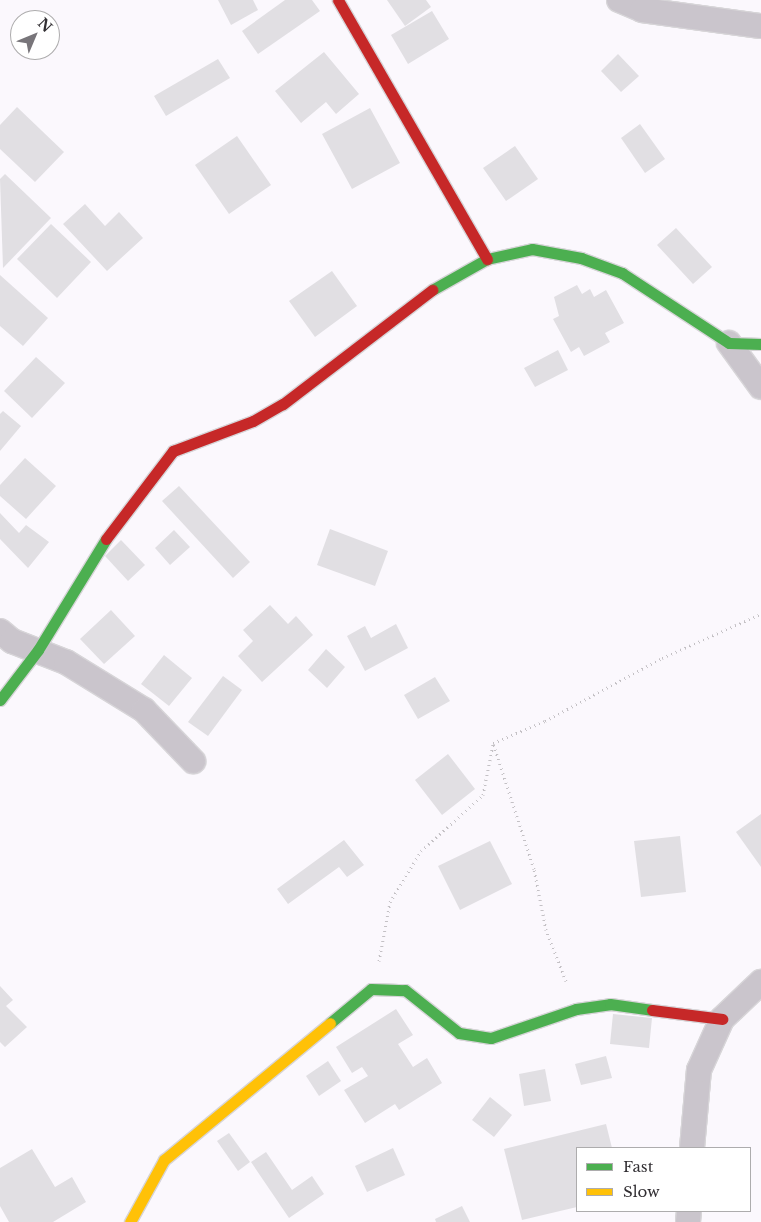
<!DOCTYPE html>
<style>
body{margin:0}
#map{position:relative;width:761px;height:1222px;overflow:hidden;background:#fbf8fd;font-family:"Libre Baskerville",serif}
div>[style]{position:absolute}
.building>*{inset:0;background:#e1dfe3}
.path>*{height:3px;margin-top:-1.5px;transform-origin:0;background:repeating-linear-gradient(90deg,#c4c1c5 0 1px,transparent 0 5px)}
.roads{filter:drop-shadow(1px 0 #d7d5d8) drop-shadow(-1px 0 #d7d5d8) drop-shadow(0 1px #d7d5d8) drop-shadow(0 -1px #d7d5d8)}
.street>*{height:24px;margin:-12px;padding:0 12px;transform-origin:12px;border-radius:12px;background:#cac5cc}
.fast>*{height:11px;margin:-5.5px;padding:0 5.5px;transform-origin:5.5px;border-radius:5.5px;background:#4caf50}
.slow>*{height:11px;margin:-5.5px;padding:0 5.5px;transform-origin:5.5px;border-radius:5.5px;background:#ffc107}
.jam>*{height:11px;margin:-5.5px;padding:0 5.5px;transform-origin:5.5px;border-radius:5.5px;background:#c62828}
span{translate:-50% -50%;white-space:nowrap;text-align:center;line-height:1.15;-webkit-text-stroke:4px #fff;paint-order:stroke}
.legend{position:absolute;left:576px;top:1147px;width:175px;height:65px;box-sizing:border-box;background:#fff;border:1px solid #adacad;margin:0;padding:6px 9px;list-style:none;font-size:15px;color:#322f33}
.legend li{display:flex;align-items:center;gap:10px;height:25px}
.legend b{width:25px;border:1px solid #adacad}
.north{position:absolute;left:10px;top:10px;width:50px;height:50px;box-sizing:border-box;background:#fff;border:1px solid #adacad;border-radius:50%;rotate:45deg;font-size:14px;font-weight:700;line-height:20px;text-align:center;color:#322f33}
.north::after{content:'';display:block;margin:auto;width:18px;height:22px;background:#78757a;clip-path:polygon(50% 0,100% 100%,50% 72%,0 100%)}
</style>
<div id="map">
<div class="building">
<div style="clip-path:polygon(218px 0,253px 0,258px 10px,231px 25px)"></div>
<div style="clip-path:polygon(285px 0,312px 0,320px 11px,258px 54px,242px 31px)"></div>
<div style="clip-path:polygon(387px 0,426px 0,431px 7px,405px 26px)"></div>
<div style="clip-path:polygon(432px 11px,449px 39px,408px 64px,391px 35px)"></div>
<div style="clip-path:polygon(324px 52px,359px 94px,336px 114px,326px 102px,301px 123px,275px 91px)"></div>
<div style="clip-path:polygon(618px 54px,639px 76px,621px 92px,601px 71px)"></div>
<div style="clip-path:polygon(218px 59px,230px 78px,166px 116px,154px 96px)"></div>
<div style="clip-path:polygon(17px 107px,64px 152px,35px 182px,0 149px,0 125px)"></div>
<div style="clip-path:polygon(370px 108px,400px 163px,352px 189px,322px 134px)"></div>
<div style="clip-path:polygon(640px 124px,665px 159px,645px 173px,621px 138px)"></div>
<div style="clip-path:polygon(237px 136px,271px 185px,229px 214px,195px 165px)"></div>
<div style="clip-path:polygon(515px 146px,538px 179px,506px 201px,483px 168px)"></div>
<div style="clip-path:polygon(5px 174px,51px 218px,3px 268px,0 179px)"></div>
<div style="clip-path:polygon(85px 204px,105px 226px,119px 212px,143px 238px,107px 271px,63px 224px)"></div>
<div style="clip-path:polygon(51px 224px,91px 262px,57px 298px,17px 259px)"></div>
<div style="clip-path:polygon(676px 228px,712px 267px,693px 284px,657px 245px)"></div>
<div style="clip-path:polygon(332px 271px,357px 306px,315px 337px,289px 301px)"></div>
<div style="clip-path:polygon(0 275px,48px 318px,23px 346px,0 326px)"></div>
<div style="clip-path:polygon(577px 285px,582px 294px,590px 289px,594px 297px,606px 290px,624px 323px,605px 333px,610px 342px,584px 356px,579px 347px,571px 352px,553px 319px,559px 316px,554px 297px)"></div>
<div style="clip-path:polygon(558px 350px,568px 370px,535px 387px,524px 368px)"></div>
<div style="clip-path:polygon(36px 357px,65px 383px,32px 418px,4px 391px)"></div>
<div style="clip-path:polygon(3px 411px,21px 426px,0 451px,0 414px)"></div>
<div style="clip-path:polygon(25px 458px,56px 486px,26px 519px,0 496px,0 485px)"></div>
<div style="clip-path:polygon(179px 486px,250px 562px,233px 578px,162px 501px)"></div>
<div style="clip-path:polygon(0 513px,19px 533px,26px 525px,49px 542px,28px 568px,0 539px)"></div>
<div style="clip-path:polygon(330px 529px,388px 551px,375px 586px,317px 565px)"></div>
<div style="clip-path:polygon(174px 530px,190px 547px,170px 565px,155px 548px)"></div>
<div style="clip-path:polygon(121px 540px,145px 565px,128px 581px,105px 556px)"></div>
<div style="clip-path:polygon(270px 605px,288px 624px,296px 616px,313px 635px,262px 682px,238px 656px,253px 641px,243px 630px)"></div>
<div style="clip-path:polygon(111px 610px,135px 636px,104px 664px,80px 639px)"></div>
<div style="clip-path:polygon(396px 624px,408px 648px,365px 671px,347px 636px,365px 626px,371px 638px)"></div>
<div style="clip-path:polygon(326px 649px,345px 667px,327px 688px,308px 670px)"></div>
<div style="clip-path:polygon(164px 655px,192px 678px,169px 706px,141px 684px)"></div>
<div style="clip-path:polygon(223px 676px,242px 690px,208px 736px,188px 722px)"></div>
<div style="clip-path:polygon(435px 677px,450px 701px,418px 719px,404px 695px)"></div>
<div style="clip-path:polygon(448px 754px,475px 789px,442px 815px,415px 780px)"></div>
<div style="clip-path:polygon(761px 814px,761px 867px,736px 832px)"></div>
<div style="clip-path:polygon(680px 836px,686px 892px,641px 897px,634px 841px)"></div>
<div style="clip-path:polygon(344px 840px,364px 865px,347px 877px,339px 867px,288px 904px,277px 889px)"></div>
<div style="clip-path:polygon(490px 841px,512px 884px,460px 910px,438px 866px)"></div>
<div style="clip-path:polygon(0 986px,13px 1000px,6px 1006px,27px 1027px,5px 1047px,0 1042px)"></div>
<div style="clip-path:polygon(396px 1009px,413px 1035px,398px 1044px,413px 1067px,427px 1058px,442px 1083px,399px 1110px,395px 1104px,365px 1123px,344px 1090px,368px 1076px,362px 1067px,352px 1073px,336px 1047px)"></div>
<div style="clip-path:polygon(613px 1014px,652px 1018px,649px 1048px,610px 1044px)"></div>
<div style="clip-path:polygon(606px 1056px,612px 1078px,581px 1085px,575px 1064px)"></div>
<div style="clip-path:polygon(328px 1061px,341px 1081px,319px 1096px,306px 1076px)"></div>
<div style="clip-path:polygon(545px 1069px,551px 1101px,524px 1106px,519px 1074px)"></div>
<div style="clip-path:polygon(490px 1097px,512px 1115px,494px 1137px,472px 1120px)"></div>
<div style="clip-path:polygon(606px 1124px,612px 1148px,577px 1148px,577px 1207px,522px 1220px,504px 1149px)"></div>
<div style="clip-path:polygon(229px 1133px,250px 1162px,238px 1171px,217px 1141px)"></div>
<div style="clip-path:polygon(393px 1148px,405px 1175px,367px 1192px,355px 1166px)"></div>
<div style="clip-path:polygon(32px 1149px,55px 1187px,72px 1177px,86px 1202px,53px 1222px,9px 1222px,0 1206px,0 1168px)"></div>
<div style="clip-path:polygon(266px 1152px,292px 1190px,312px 1176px,324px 1194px,289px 1218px,251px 1162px)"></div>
<div style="clip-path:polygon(462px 1206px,470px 1222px,436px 1222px,435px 1219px)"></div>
</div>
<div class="path">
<div style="left:379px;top:961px;width:60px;rotate:-79.4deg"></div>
<div style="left:390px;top:902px;width:60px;rotate:-58.7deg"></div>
<div style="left:421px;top:851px;width:84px;rotate:-42.1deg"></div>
<div style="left:483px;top:795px;width:52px;rotate:-78.9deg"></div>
<div style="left:566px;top:981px;width:55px;rotate:-111.4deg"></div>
<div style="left:546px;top:930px;width:62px;rotate:-101.1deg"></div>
<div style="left:534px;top:869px;width:133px;rotate:-108deg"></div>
<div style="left:493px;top:743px;width:56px;rotate:-22.9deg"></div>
<div style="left:545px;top:721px;width:133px;rotate:-28.3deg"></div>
<div style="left:662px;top:658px;width:108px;rotate:-24deg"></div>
</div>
<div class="roads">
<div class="street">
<div style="left:619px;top:0;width:25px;rotate:23deg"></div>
<div style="left:642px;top:10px;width:120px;rotate:7.7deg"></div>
<div style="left:729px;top:343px;width:54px;rotate:54deg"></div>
<div style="left:0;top:631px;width:16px;rotate:40deg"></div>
<div style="left:12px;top:641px;width:58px;rotate:21.3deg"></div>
<div style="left:66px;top:662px;width:92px;rotate:31.6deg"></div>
<div style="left:144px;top:710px;width:71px;rotate:46.1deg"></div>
<div style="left:692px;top:1148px;width:78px;rotate:-84.9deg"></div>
<div style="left:699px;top:1070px;width:56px;rotate:-65.7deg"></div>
<div style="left:722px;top:1019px;width:54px;rotate:-43.5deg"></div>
<div style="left:688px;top:1222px;width:11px;rotate:-85deg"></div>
</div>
<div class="fast">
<div style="left:432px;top:290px;width:63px;rotate:-29.4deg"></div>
<div style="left:487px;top:259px;width:46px;rotate:-12.5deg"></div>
<div style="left:532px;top:249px;width:50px;rotate:10.4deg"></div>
<div style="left:581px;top:258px;width:44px;rotate:20.1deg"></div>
<div style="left:622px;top:273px;width:128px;rotate:33.2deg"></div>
<div style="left:729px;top:343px;width:32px;rotate:2deg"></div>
<div style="left:0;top:700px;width:63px;rotate:-52.8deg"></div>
<div style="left:38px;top:650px;width:130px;rotate:-58.5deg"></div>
<div style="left:330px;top:1023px;width:53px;rotate:-39.7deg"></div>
<div style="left:371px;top:989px;width:34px;rotate:2deg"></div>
<div style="left:405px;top:990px;width:69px;rotate:38.5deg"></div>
<div style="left:459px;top:1033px;width:32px;rotate:9deg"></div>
<div style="left:491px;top:1038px;width:90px;rotate:-18.8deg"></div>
<div style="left:576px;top:1009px;width:34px;rotate:-8deg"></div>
<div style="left:610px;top:1004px;width:42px;rotate:8.1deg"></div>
</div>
<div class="slow">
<div style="left:130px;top:1222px;width:71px;rotate:-61.3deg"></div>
<div style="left:164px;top:1160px;width:215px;rotate:-39.5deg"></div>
</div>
<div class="jam">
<div style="left:338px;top:0;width:299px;rotate:60.1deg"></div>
<div style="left:106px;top:539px;width:111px;rotate:-52.7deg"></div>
<div style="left:173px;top:451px;width:85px;rotate:-20.6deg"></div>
<div style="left:253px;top:421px;width:34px;rotate:-30deg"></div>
<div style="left:283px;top:404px;width:188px;rotate:-37.4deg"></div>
<div style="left:652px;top:1010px;width:71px;rotate:7.3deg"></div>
</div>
</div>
<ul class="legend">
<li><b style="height:6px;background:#4caf50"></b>Fast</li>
<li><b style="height:6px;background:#ffc107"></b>Slow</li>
</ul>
<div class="north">N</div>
</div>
